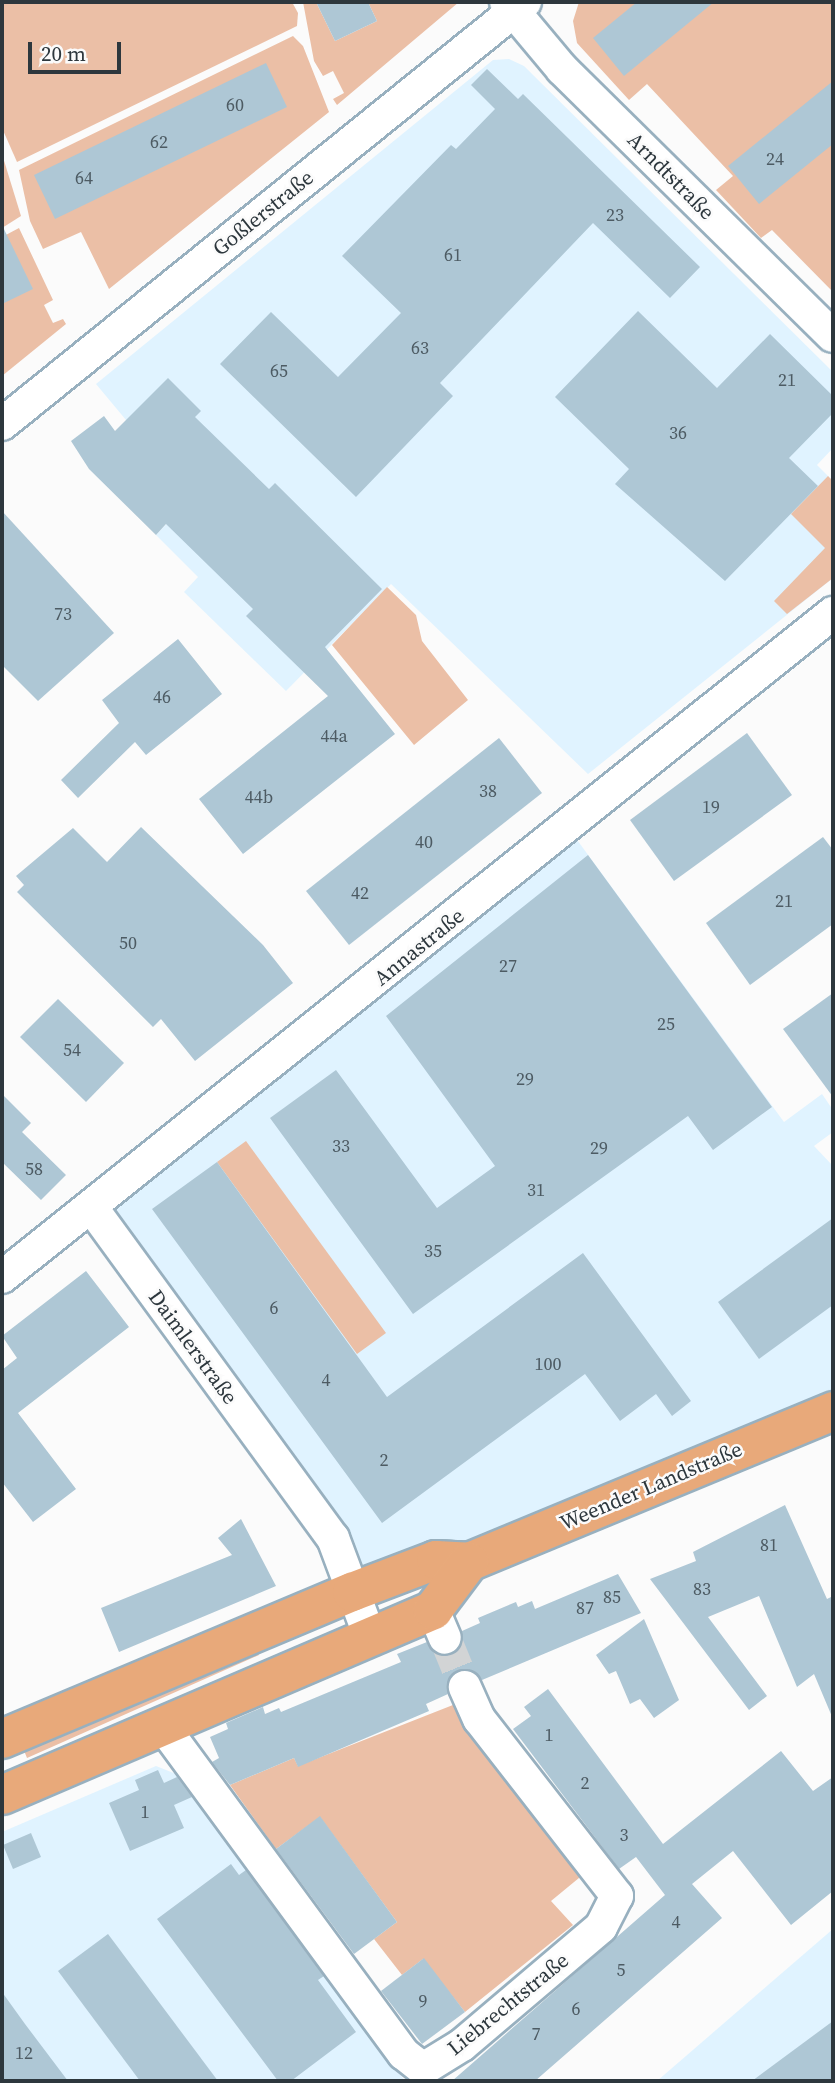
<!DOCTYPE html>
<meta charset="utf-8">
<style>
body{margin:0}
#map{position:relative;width:835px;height:2083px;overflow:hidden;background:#fbfbfb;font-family:"Source Serif 4",serif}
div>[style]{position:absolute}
.built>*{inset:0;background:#e0f3ff}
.green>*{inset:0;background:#ebbfa6}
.building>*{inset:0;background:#aec7d5}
.street-tunnel>*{height:32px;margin-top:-16px;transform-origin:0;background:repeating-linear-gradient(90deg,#d2d4d5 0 32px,transparent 0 48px)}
.roads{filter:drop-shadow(2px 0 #98b0bf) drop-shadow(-2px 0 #98b0bf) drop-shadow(0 2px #98b0bf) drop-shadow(0 -2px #98b0bf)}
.street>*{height:32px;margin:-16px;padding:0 16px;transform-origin:16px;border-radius:16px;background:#fff}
.primary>*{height:38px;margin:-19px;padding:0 19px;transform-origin:19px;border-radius:19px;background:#e8a97a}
span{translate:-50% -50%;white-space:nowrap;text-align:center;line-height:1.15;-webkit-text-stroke:5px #fbfbfb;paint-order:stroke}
.number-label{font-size:18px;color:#4d5b63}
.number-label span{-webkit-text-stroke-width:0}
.street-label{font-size:21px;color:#2d373d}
.frame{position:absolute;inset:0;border:4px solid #2d373d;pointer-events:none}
.scale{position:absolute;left:28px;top:42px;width:93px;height:32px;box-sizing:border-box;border:4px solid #2d373d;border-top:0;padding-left:9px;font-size:21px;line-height:24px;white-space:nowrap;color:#2d373d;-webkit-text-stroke:5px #fbfbfb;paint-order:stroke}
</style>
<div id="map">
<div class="built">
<div style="clip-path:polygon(509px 59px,524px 66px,833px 372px,833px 448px,817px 465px,833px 481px,833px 578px,588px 774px,391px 584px,286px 691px,184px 592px,198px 577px,156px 535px,191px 498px,96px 384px,493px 60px)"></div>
<div style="clip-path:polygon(572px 833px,784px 1122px,822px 1094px,833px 1110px,833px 1132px,814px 1146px,833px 1166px,833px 1402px,366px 1599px,104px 1209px)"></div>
<div style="clip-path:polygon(156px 1766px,181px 1776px,405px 2081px,2px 2081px,2px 1832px)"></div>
<div style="clip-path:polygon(833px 1929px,833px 2081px,657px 2081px)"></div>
</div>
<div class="green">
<div style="clip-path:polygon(2px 2px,292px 2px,298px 13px,297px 26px,17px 162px,2px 128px)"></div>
<div style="clip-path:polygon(303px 2px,316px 2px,335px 41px,377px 21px,368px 2px,459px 2px,337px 105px,333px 99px,344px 93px,333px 71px,323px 76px,314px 61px)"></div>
<div style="clip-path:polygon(579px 2px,833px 2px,833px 292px,772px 230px,761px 238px,716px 190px,733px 176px,647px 84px,629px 100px,577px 43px,573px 21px)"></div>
<div style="clip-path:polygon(293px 36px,303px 46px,329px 112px,109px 289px,81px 232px,43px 249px,30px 221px,19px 170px)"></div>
<div style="clip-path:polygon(2px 154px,21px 216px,2px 228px)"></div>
<div style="clip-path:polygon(19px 228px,53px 300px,44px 305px,53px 323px,63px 319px,66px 324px,2px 376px,2px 237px)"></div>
<div style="clip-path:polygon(828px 476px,833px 481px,833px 578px,787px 614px,774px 601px,825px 548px,791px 514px)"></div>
<div style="clip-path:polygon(387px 587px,416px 615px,422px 641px,468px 700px,414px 745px,332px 645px)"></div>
<div style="clip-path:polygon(246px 1141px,386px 1333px,357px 1354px,217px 1162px)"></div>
<div style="clip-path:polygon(255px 1646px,259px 1655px,27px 1758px,23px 1748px)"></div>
<div style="clip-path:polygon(458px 1703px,585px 1873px,551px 1901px,573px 1925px,465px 2012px,423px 1959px,402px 1975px,374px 1939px,397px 1922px,320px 1817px,276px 1849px,230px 1785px,294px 1758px,298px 1766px)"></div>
</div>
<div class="building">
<div style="clip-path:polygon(316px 2px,368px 2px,377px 21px,335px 41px)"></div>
<div style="clip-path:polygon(637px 2px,714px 2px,624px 76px,593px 38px)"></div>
<div style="clip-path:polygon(266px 63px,287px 107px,55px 219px,34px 175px)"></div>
<div style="clip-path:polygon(487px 69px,518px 99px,523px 94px,700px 267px,670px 298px,593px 223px,440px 383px,453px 396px,356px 497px,220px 364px,271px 312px,338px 377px,401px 313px,342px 256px,451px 145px,456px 149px,495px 109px,471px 85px)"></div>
<div style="clip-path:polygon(833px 81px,833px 144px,759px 204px,728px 166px)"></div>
<div style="clip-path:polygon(2px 225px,33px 289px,2px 304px)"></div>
<div style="clip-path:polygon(638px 311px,717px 388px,770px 334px,833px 396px,833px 413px,789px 458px,818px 486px,725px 581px,615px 484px,629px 469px,555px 397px)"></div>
<div style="clip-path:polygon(168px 378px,201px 411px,195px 417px,269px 489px,275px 483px,382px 589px,325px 647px,395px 734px,243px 854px,199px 799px,328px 696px,246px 616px,253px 609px,166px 524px,156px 535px,89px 469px,71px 441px,104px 416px,115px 431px)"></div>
<div style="clip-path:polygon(2px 511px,114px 633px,38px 701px,2px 665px)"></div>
<div style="clip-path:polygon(178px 639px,222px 694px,146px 755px,135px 742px,78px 798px,61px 780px,119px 723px,102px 700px)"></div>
<div style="clip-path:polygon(747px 733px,792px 795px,674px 881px,630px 820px)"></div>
<div style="clip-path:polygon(499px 738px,542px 793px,349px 945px,306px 891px)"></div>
<div style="clip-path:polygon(141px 827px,263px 945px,293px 983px,195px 1061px,161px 1019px,153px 1027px,17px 892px,24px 885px,16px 876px,73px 828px,107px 862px)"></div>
<div style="clip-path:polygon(823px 837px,833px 850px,833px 924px,750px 985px,706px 923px)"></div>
<div style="clip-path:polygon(588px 855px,772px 1107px,713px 1150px,688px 1116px,413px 1314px,270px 1118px,336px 1070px,437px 1208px,495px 1166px,386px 1016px)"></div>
<div style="clip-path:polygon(833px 993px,833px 1097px,783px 1029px)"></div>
<div style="clip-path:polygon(58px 999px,124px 1063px,86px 1102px,20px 1037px)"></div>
<div style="clip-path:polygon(2px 1094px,31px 1123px,22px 1132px,66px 1175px,41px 1200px,2px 1162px)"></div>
<div style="clip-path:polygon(217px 1162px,387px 1397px,583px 1253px,691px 1401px,672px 1416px,656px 1394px,620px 1421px,585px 1374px,382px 1523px,152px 1209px)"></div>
<div style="clip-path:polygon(833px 1218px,833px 1305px,759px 1359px,718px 1302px)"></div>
<div style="clip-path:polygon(86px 1271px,129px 1327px,18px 1413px,76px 1489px,33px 1522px,2px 1482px,2px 1370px,17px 1358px,2px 1336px)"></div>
<div style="clip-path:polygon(785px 1505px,827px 1599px,833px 1596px,833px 1719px,814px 1674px,797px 1687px,759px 1596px,708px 1617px,767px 1696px,749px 1710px,650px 1579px,696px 1561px,693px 1552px)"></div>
<div style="clip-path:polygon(241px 1519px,276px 1586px,119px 1652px,101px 1608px,232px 1555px,218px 1538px)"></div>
<div style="clip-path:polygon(618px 1574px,641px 1613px,482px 1680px,468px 1669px,457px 1671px,447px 1684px,448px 1694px,426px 1704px,429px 1711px,298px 1767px,294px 1758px,230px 1785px,212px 1762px,219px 1758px,210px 1737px,228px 1729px,226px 1723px,263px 1707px,265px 1714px,279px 1708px,281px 1712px,401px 1662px,397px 1654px,427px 1642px,435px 1653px,452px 1655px,460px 1648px,462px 1631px,480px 1623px,478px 1618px,516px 1602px,518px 1607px,532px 1601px,535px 1609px)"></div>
<div style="clip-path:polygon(644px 1619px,679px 1700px,654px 1718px,640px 1699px,630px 1704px,616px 1671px,609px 1674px,596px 1655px)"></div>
<div style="clip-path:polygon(548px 1689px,663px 1844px,781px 1751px,813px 1791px,833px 1777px,833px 1891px,791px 1925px,733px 1851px,692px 1884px,722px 1918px,535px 2081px,452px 2081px,665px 1895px,636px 1857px,619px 1869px,513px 1729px,531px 1716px,524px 1707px)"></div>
<div style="clip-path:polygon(158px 1770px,164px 1783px,177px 1777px,192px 1797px,174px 1805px,184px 1828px,130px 1851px,109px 1803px,139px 1790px,135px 1780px)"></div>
<div style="clip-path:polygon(320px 1816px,397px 1922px,354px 1954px,276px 1849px)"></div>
<div style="clip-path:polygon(31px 1833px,41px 1857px,13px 1869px,3px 1845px)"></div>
<div style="clip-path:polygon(231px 1864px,239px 1875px,246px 1870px,324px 1976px,318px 1980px,356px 2032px,291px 2081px,278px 2081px,157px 1919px)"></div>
<div style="clip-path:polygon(108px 1934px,218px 2081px,140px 2081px,58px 1971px)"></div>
<div style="clip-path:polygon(424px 1958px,465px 2012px,422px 2044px,381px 1991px)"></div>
<div style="clip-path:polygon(2px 1992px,25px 2024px,68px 2081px,2px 2081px)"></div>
<div style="clip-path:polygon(833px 2021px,833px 2081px,752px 2081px)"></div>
</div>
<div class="street-tunnel">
<div style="left:445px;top:1638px;width:53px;rotate:67.8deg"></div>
</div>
<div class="roads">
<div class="street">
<div style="left:506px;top:2px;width:87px;rotate:50.1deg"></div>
<div style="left:562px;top:69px;width:380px;rotate:44.6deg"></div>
<div style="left:2px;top:424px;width:672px;rotate:-38.9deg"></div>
<div style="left:92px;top:1208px;width:409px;rotate:53.9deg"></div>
<div style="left:333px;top:1538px;width:106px;rotate:69.5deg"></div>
<div style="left:2px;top:1277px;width:1064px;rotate:-38.63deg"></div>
<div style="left:433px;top:1610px;width:30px;rotate:67deg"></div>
<div style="left:162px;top:1725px;width:408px;rotate:53.7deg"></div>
<div style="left:404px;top:2054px;width:24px;rotate:38deg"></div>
<div style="left:423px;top:2069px;width:46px;rotate:-31.6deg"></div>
<div style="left:462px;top:2045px;width:182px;rotate:-40.3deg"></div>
<div style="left:601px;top:1927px;width:35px;rotate:-63deg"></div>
<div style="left:617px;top:1896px;width:224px;rotate:-127.9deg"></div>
<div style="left:479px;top:1719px;width:35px;rotate:-114deg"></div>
</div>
<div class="primary">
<div style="left:2px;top:1739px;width:380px;rotate:-22.8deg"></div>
<div style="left:352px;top:1592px;width:90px;rotate:-20.9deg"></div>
<div style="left:436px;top:1560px;width:33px;rotate:3deg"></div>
<div style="left:469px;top:1562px;width:394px;rotate:-22.5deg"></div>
<div style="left:2px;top:1795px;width:469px;rotate:-23.2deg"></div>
<div style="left:433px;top:1610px;width:60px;rotate:-53.1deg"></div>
</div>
</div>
<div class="number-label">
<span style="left:235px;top:105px">60</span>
<span style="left:159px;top:142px">62</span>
<span style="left:775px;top:159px">24</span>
<span style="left:84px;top:178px">64</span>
<span style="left:615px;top:215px">23</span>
<span style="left:453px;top:255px">61</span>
<span style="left:420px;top:348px">63</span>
<span style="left:279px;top:371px">65</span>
<span style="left:787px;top:380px">21</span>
<span style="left:678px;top:433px">36</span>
<span style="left:63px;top:614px">73</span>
<span style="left:162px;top:697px">46</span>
<span style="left:334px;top:736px">44a</span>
<span style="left:488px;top:791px">38</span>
<span style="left:259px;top:797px">44b</span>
<span style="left:711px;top:807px">19</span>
<span style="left:424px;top:842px">40</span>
<span style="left:360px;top:893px">42</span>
<span style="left:784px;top:901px">21</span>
<span style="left:128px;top:943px">50</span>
<span style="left:508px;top:966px">27</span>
<span style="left:666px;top:1024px">25</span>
<span style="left:72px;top:1050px">54</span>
<span style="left:525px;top:1079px">29</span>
<span style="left:341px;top:1146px">33</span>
<span style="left:599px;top:1148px">29</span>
<span style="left:34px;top:1169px">58</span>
<span style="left:536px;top:1190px">31</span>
<span style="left:433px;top:1251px">35</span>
<span style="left:274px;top:1308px">6</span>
<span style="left:548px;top:1364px">100</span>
<span style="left:326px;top:1380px">4</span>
<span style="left:384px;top:1460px">2</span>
<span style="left:769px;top:1545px">81</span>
<span style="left:702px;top:1589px">83</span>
<span style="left:612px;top:1597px">85</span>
<span style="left:585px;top:1608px">87</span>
<span style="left:549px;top:1735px">1</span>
<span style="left:585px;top:1783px">2</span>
<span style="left:145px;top:1812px">1</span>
<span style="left:624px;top:1835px">3</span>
<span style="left:676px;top:1922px">4</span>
<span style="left:621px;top:1970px">5</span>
<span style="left:423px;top:2001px">9</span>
<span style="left:576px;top:2009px">6</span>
<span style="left:536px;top:2034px">7</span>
<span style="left:24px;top:2053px">12</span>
</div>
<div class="street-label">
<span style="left:671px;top:176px;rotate:45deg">Arndtstraße</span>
<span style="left:263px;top:213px;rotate:-39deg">Goßlerstraße</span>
<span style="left:419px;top:947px;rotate:-39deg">Annastraße</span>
<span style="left:193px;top:1347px;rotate:54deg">Daimlerstraße</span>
<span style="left:651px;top:1486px;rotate:-23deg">Weender Landstraße</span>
<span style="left:508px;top:2004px;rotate:-39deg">Liebrechtstraße</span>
</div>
<div class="frame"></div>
<div class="scale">20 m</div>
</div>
